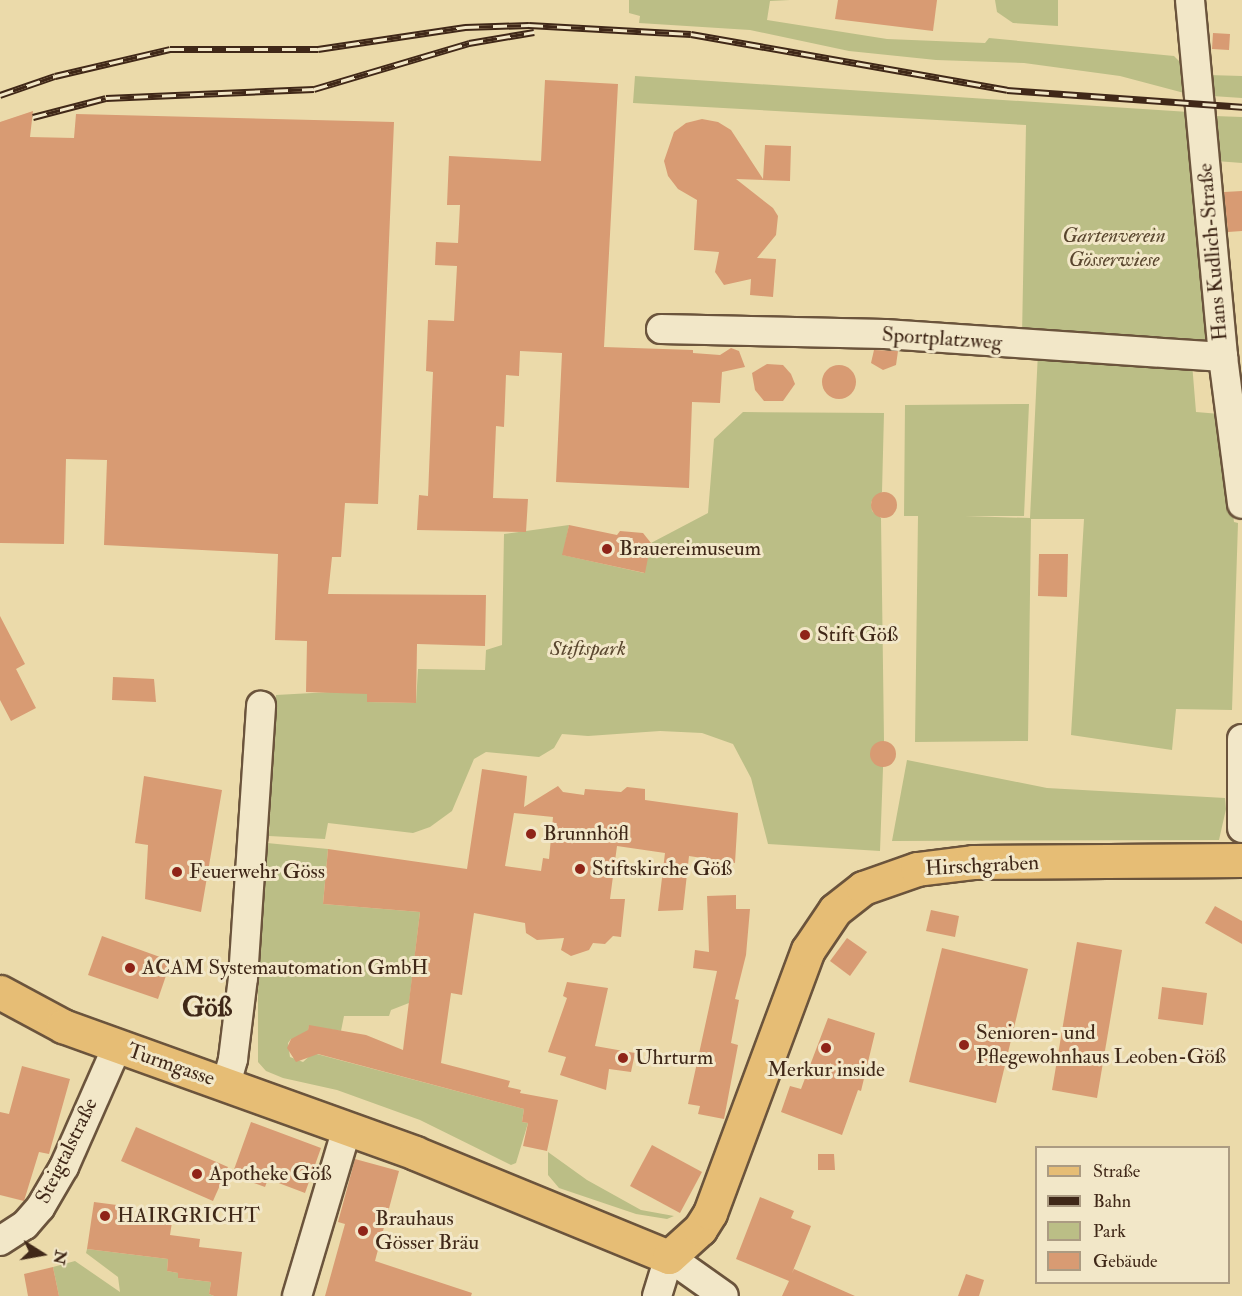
<!DOCTYPE html>
<meta charset="utf-8">
<style>
body{margin:0}
#map{position:relative;width:1242px;height:1296px;overflow:hidden;background:#ebdaaa;font-family:"IM FELL Double Pica",serif}
div>[style]{position:absolute}
.green>*{inset:0;background:#bbbe86}
.building>*{inset:0;background:#d89b73}
.round{border-radius:50%}
.roads{filter:drop-shadow(2px 0 #6b543c) drop-shadow(-2px 0 #6b543c) drop-shadow(0 2px #6b543c) drop-shadow(0 -2px #6b543c)}
.minor>*{height:28px;margin:-14px;padding:0 14px;transform-origin:14px;border-radius:14px;background:#f2e7c8}
.major>*{height:33px;margin:-16.5px;padding:0 16.5px;transform-origin:16.5px;border-radius:16.5px;background:#e6bd75}
.rail>*{height:7px;margin-top:-3.5px;transform-origin:0;background:repeating-linear-gradient(90deg,#f2e7c8 0 14px,#402818 0 28px);box-sizing:border-box;border-block:2px solid #402818}
.dots>*{width:16px;height:16px;translate:-50% -50%;box-sizing:border-box;border:3px solid #f2e7c8;border-radius:50%}
span{translate:-50% -50%;white-space:nowrap;text-align:center;line-height:1.15;-webkit-text-stroke:6px #f2e7c8;paint-order:stroke}
.park-label{font-size:21px;color:#59462e;font-style:italic}
.street-label{font-size:21px;color:#402818}
.poi-label{font-size:21px;color:#402818}
.left{translate:0 -50%;text-align:left}
.district-label{font-size:27px;color:#402818;font-weight:700}
.legend{position:absolute;left:1035px;top:1146px;width:195px;height:138px;box-sizing:border-box;background:#f2e7c8;border:2px solid #ab9b82;margin:0;padding:8px 10px;list-style:none;font-size:18px;color:#402818}
.legend li{display:flex;align-items:center;gap:12px;height:30px}
.legend b{width:30px;border:2px solid #ab9b82}
.north{position:absolute;left:12px;top:1224px;width:60px;height:60px;-webkit-text-stroke:4px #f2e7c8;paint-order:stroke;rotate:101deg;font-size:16px;font-weight:700;line-height:24px;text-align:center;color:#402818}
.north::after{content:'';display:block;margin:auto;width:21px;height:27px;background:#402818;clip-path:polygon(50% 0,100% 100%,50% 72%,0 100%)}
</style>
<div id="map">
<div class="green">
<div style="clip-path:polygon(629px 0,790px 0,770px 1px,767px 20px,887px 39px,985px 43px,989px 38px,1174px 56px,1189px 71px,1188px 94px,1120px 76px,1024px 63px,936px 60px,849px 51px,750px 30px,639px 23px,640px 16px,629px 13px)"></div>
<div style="clip-path:polygon(995px 0,1058px 0,1058px 26px,1013px 23px,997px 12px)"></div>
<div style="clip-path:polygon(1208px 75px,1242px 76px,1242px 98px,1212px 96px)"></div>
<div style="clip-path:polygon(635px 76px,1189px 112px,1212px 340px,1207px 347px,1022px 336px,1026px 125px,633px 103px)"></div>
<div style="clip-path:polygon(1214px 116px,1242px 117px,1242px 163px,1216px 161px)"></div>
<div style="clip-path:polygon(1038px 352px,1192px 363px,1196px 412px,1220px 414px,1234px 522px,1238px 523px,1232px 710px,1176px 709px,1172px 750px,1071px 735px,1084px 519px,1031px 519px,1028px 741px,915px 742px,918px 516px,904px 516px,905px 405px,1029px 404px,1024px 516px,965px 516px,1030px 518px)"></div>
<div style="clip-path:polygon(743px 412px,884px 413px,882px 492px,871px 502px,872px 511px,881px 518px,884px 741px,880px 851px,768px 844px,751px 778px,733px 744px,702px 733px,660px 731px,588px 736px,562px 734px,554px 748px,539px 757px,486px 752px,474px 759px,452px 811px,430px 827px,413px 833px,328px 823px,325px 839px,269px 836px,276px 695px,367px 690px,367px 702px,416px 703px,418px 669px,485px 670px,486px 650px,502px 645px,504px 534px,569px 525px,563px 555px,644px 573px,651px 543px,708px 513px,714px 439px)"></div>
<div style="clip-path:polygon(907px 760px,1047px 788px,1225px 798px,1226px 809px,1219px 840px,892px 841px)"></div>
<div style="clip-path:polygon(267px 843px,328px 849px,323px 904px,420px 912px,409px 1003px,391px 1010px,389px 1016px,344px 1016px,341px 1031px,309px 1026px,307px 1037px,291px 1039px,288px 1043px,290px 1057px,303px 1062px,313px 1053px,524px 1109px,522px 1122px,528px 1123px,516px 1163px,511px 1165px,420px 1120px,337px 1090px,283px 1078px,266px 1071px,258px 1062px,258px 991px)"></div>
<div style="clip-path:polygon(548px 1152px,587px 1180px,641px 1210px,674px 1216px,667px 1219px,636px 1214px,559px 1188px,548px 1175px)"></div>
<div style="clip-path:polygon(87px 1249px,168px 1259px,167px 1271px,178px 1273px,178px 1278px,211px 1282px,209px 1294px,214px 1296px,59px 1296px,53px 1267px,75px 1261px,120px 1292px,118px 1277px,86px 1253px)"></div>
</div>
<div class="building">
<div style="clip-path:polygon(838px 0,937px 0,933px 31px,835px 19px)"></div>
<div style="clip-path:polygon(1213px 33px,1230px 34px,1229px 50px,1212px 49px)"></div>
<div style="clip-path:polygon(545px 80px,618px 84px,604px 347px,693px 350px,693px 353px,720px 355px,731px 348px,739px 351px,745px 367px,722px 372px,720px 403px,692px 402px,689px 488px,556px 482px,562px 353px,520px 351px,519px 376px,506px 375px,504px 427px,496px 426px,493px 498px,528px 499px,526px 532px,417px 530px,419px 495px,428px 496px,433px 372px,426px 371px,428px 320px,454px 321px,457px 266px,435px 265px,436px 242px,458px 243px,460px 205px,447px 205px,449px 156px,541px 161px)"></div>
<div style="clip-path:polygon(33px 111px,30px 137px,74px 138px,76px 114px,394px 122px,378px 504px,345px 503px,341px 557px,332px 557px,328px 594px,486px 595px,485px 646px,417px 644px,416px 703px,367px 702px,367px 694px,306px 692px,307px 641px,275px 640px,278px 554px,104px 545px,107px 460px,66px 459px,64px 544px,0 543px,0 122px)"></div>
<div style="clip-path:polygon(702px 119px,718px 122px,731px 130px,763px 179px,765px 145px,791px 146px,790px 181px,736px 179px,773px 208px,778px 216px,776px 235px,757px 258px,776px 259px,773px 297px,750px 295px,751px 279px,724px 285px,715px 272px,719px 252px,694px 250px,697px 200px,678px 189px,668px 176px,664px 161px,674px 132px,686px 123px)"></div>
<div style="clip-path:polygon(1242px 191px,1242px 231px,1228px 232px,1224px 192px)"></div>
<div style="clip-path:polygon(874px 350px,898px 351px,896px 365px,883px 370px,871px 363px)"></div>
<div style="clip-path:polygon(767px 364px,783px 365px,791px 374px,795px 384px,783px 401px,764px 401px,755px 390px,752px 373px)"></div>
<div class="round" style="left:822px;top:365px;width:34px;height:34px"></div>
<div class="round" style="left:871px;top:492px;width:26px;height:26px"></div>
<div style="clip-path:polygon(569px 525px,617px 535px,620px 531px,643px 533px,651px 543px,645px 573px,562px 555px)"></div>
<div style="clip-path:polygon(1039px 554px,1068px 554px,1067px 597px,1038px 596px)"></div>
<div style="clip-path:polygon(0 616px,25px 664px,16px 669px,36px 708px,11px 721px,0 700px)"></div>
<div style="clip-path:polygon(113px 677px,154px 679px,156px 702px,112px 700px)"></div>
<div class="round" style="left:870px;top:741px;width:26px;height:26px"></div>
<div style="clip-path:polygon(evenodd,482px 769px,527px 776px,524px 807px,558px 786px,563px 792px,584px 795px,585px 789px,621px 792px,627px 787px,645px 789px,645px 800px,738px 813px,735px 863px,689px 856px,683px 910px,658px 911px,665px 853px,617px 846px,610px 899px,625px 899px,621px 937px,613px 936px,605px 944px,593px 943px,589px 950px,571px 956px,561px 950px,564px 938px,537px 940px,526px 933px,525px 923px,474px 913px,462px 995px,451px 993px,441px 1063px,510px 1081px,508px 1087px,521px 1090px,520px 1093px,558px 1100px,547px 1151px,523px 1146px,528px 1123px,522px 1122px,524px 1109px,318px 1054px,296px 1062px,287px 1048px,291px 1039px,308px 1030px,309px 1025px,366px 1035px,403px 1050px,420px 912px,323px 904px,328px 849px,467px 869px,482px 769px,514px 813px,553px 817px,549px 859px,543px 858px,541px 871px,505px 866px,514px 813px)"></div>
<div style="clip-path:polygon(144px 776px,222px 790px,201px 912px,145px 899px,148px 845px,135px 843px)"></div>
<div style="clip-path:polygon(736px 895px,736px 909px,750px 909px,746px 955px,735px 999px,739px 1000px,731px 1043px,738px 1045px,724px 1119px,698px 1114px,700px 1106px,688px 1104px,717px 971px,693px 968px,695px 950px,709px 952px,707px 896px)"></div>
<div style="clip-path:polygon(1215px 906px,1242px 921px,1242px 944px,1205px 923px)"></div>
<div style="clip-path:polygon(931px 910px,959px 916px,955px 937px,926px 931px)"></div>
<div style="clip-path:polygon(102px 936px,171px 961px,158px 999px,88px 975px)"></div>
<div style="clip-path:polygon(847px 938px,867px 952px,850px 976px,830px 961px)"></div>
<div style="clip-path:polygon(1077px 942px,1122px 950px,1097px 1098px,1052px 1090px)"></div>
<div style="clip-path:polygon(942px 948px,1028px 969px,996px 1103px,909px 1082px)"></div>
<div style="clip-path:polygon(567px 982px,608px 988px,595px 1046px,635px 1053px,631px 1072px,609px 1069px,606px 1090px,560px 1075px,566px 1057px,548px 1052px,567px 998px,563px 996px)"></div>
<div style="clip-path:polygon(1162px 987px,1207px 993px,1203px 1025px,1158px 1019px)"></div>
<div style="clip-path:polygon(828px 1018px,875px 1033px,861px 1091px,858px 1090px,842px 1135px,781px 1112px,790px 1086px,801px 1089px)"></div>
<div style="clip-path:polygon(22px 1066px,70px 1079px,49px 1154px,39px 1152px,24px 1201px,0 1195px,0 1112px,9px 1114px)"></div>
<div style="clip-path:polygon(251px 1122px,321px 1148px,305px 1193px,268px 1179px,265px 1187px,232px 1175px)"></div>
<div style="clip-path:polygon(136px 1127px,228px 1167px,213px 1201px,121px 1161px)"></div>
<div style="clip-path:polygon(652px 1145px,702px 1172px,680px 1213px,630px 1186px)"></div>
<div style="clip-path:polygon(818px 1154px,834px 1154px,835px 1170px,818px 1170px)"></div>
<div style="clip-path:polygon(355px 1159px,399px 1171px,375px 1261px,472px 1293px,471px 1296px,325px 1296px,345px 1224px,338px 1222px)"></div>
<div style="clip-path:polygon(760px 1197px,794px 1211px,791px 1218px,811px 1226px,792px 1273px,794px 1269px,855px 1296px,782px 1296px,789px 1281px,736px 1259px)"></div>
<div style="clip-path:polygon(94px 1202px,132px 1207px,131px 1216px,172px 1222px,170px 1235px,200px 1239px,199px 1247px,242px 1252px,237px 1296px,214px 1296px,209px 1294px,211px 1282px,178px 1278px,178px 1273px,167px 1271px,168px 1259px,87px 1249px)"></div>
<div style="clip-path:polygon(53px 1267px,59px 1296px,28px 1296px,24px 1274px)"></div>
<div style="clip-path:polygon(966px 1274px,984px 1280px,979px 1296px,958px 1296px)"></div>
</div>
<div class="roads">
<div class="minor">
<div style="left:1190px;top:0;width:359px;rotate:84.7deg"></div>
<div style="left:1223px;top:357px;width:148px;rotate:82.6deg"></div>
<div style="left:661px;top:329px;width:224px;rotate:1.3deg"></div>
<div style="left:885px;top:334px;width:339px;rotate:3.9deg"></div>
<div style="left:1242px;top:739px;width:89px;rotate:90deg"></div>
<div style="left:226px;top:1084px;width:26px;rotate:-74deg"></div>
<div style="left:233px;top:1059px;width:82px;rotate:-83deg"></div>
<div style="left:243px;top:978px;width:273px;rotate:-86.2deg"></div>
<div style="left:0;top:1241px;width:30px;rotate:-33deg"></div>
<div style="left:25px;top:1225px;width:23px;rotate:-49deg"></div>
<div style="left:40px;top:1208px;width:48px;rotate:-59.7deg"></div>
<div style="left:64px;top:1167px;width:131px;rotate:-66.2deg"></div>
<div style="left:297px;top:1296px;width:175px;rotate:-73.4deg"></div>
<div style="left:657px;top:1296px;width:41px;rotate:-72.9deg"></div>
<div style="left:669px;top:1257px;width:67px;rotate:35.3deg"></div>
</div>
<div class="major">
<div style="left:0;top:992px;width:72px;rotate:28.4deg"></div>
<div style="left:63px;top:1026px;width:374px;rotate:19.8deg"></div>
<div style="left:415px;top:1153px;width:274px;rotate:22.3deg"></div>
<div style="left:669px;top:1257px;width:42px;rotate:-42.1deg"></div>
<div style="left:700px;top:1229px;width:19px;rotate:-58deg"></div>
<div style="left:710px;top:1213px;width:281px;rotate:-69.6deg"></div>
<div style="left:808px;top:950px;width:48px;rotate:-56deg"></div>
<div style="left:835px;top:910px;width:36px;rotate:-38deg"></div>
<div style="left:863px;top:888px;width:57px;rotate:-19.4deg"></div>
<div style="left:917px;top:869px;width:56px;rotate:-7.1deg"></div>
<div style="left:973px;top:862px;width:269px;rotate:-0.4deg"></div>
</div>
</div>
<div class="rail">
<div style="left:0;top:95px;width:58px;rotate:-19.1deg"></div>
<div style="left:55px;top:76px;width:118px;rotate:-13.2deg"></div>
<div style="left:170px;top:49px;width:148px"></div>
<div style="left:318px;top:49px;width:149px;rotate:-8.5deg"></div>
<div style="left:465px;top:27px;width:64px;rotate:-1.8deg"></div>
<div style="left:529px;top:25px;width:162px;rotate:3.2deg"></div>
<div style="left:691px;top:34px;width:321px;rotate:10deg"></div>
<div style="left:1007px;top:90px;width:236px;rotate:4.1deg"></div>
<div style="left:33px;top:117px;width:75px;rotate:-14.6deg"></div>
<div style="left:106px;top:98px;width:208px;rotate:-2.5deg"></div>
<div style="left:314px;top:89px;width:162px;rotate:-16.5deg"></div>
<div style="left:469px;top:43px;width:66px;rotate:-9.6deg"></div>
</div>
<div class="dots">
<div style="left:607px;top:549px;background:#8f2418"></div>
<div style="left:805px;top:635px;background:#8f2418"></div>
<div style="left:531px;top:834px;background:#8f2418"></div>
<div style="left:580px;top:869px;background:#8f2418"></div>
<div style="left:177px;top:872px;background:#8f2418"></div>
<div style="left:130px;top:968px;background:#8f2418"></div>
<div style="left:964px;top:1045px;background:#8f2418"></div>
<div style="left:826px;top:1048px;background:#8f2418"></div>
<div style="left:623px;top:1058px;background:#8f2418"></div>
<div style="left:197px;top:1174px;background:#8f2418"></div>
<div style="left:105px;top:1216px;background:#8f2418"></div>
<div style="left:363px;top:1231px;background:#8f2418"></div>
</div>
<div class="park-label">
<span style="left:1114px;top:248px">Gartenverein<br>Gösserwiese</span>
<span style="left:588px;top:649px">Stiftspark</span>
</div>
<div class="street-label">
<span style="left:1213px;top:252px;rotate:-95deg">Hans Kudlich-Straße</span>
<span style="left:942px;top:339px;rotate:4deg">Sportplatzweg</span>
<span style="left:982px;top:866px;rotate:-3deg">Hirschgraben</span>
<span style="left:171px;top:1065px;rotate:19deg">Turmgasse</span>
<span style="left:67px;top:1151px;rotate:-64deg">Steigtalstraße</span>
</div>
<div class="poi-label">
<span class="left" style="left:619px;top:549px">Brauereimuseum</span>
<span class="left" style="left:817px;top:635px">Stift Göß</span>
<span class="left" style="left:543px;top:834px">Brunnhöfl</span>
<span class="left" style="left:592px;top:869px">Stiftskirche Göß</span>
<span class="left" style="left:189px;top:872px">Feuerwehr Göss</span>
<span class="left" style="left:142px;top:968px">ACAM Systemautomation GmbH</span>
<span class="left" style="left:976px;top:1045px">Senioren- und<br>Pflegewohnhaus Leoben-Göß</span>
<span class="left" style="left:635px;top:1058px">Uhrturm</span>
<span style="left:826px;top:1070px">Merkur inside</span>
<span class="left" style="left:209px;top:1174px">Apotheke Göß</span>
<span class="left" style="left:117px;top:1216px">HAIRGRICHT</span>
<span class="left" style="left:375px;top:1231px">Brauhaus<br>Gösser Bräu</span>
</div>
<div class="district-label">
<span style="left:207px;top:1008px">Göß</span>
</div>
<ul class="legend">
<li><b style="height:8px;background:#e6bd75"></b>Straße</li>
<li><b style="height:8px;background:#402818"></b>Bahn</li>
<li><b style="height:16px;background:#bbbe86"></b>Park</li>
<li><b style="height:16px;background:#d89b73"></b>Gebäude</li>
</ul>
<div class="north">N</div>
</div>
